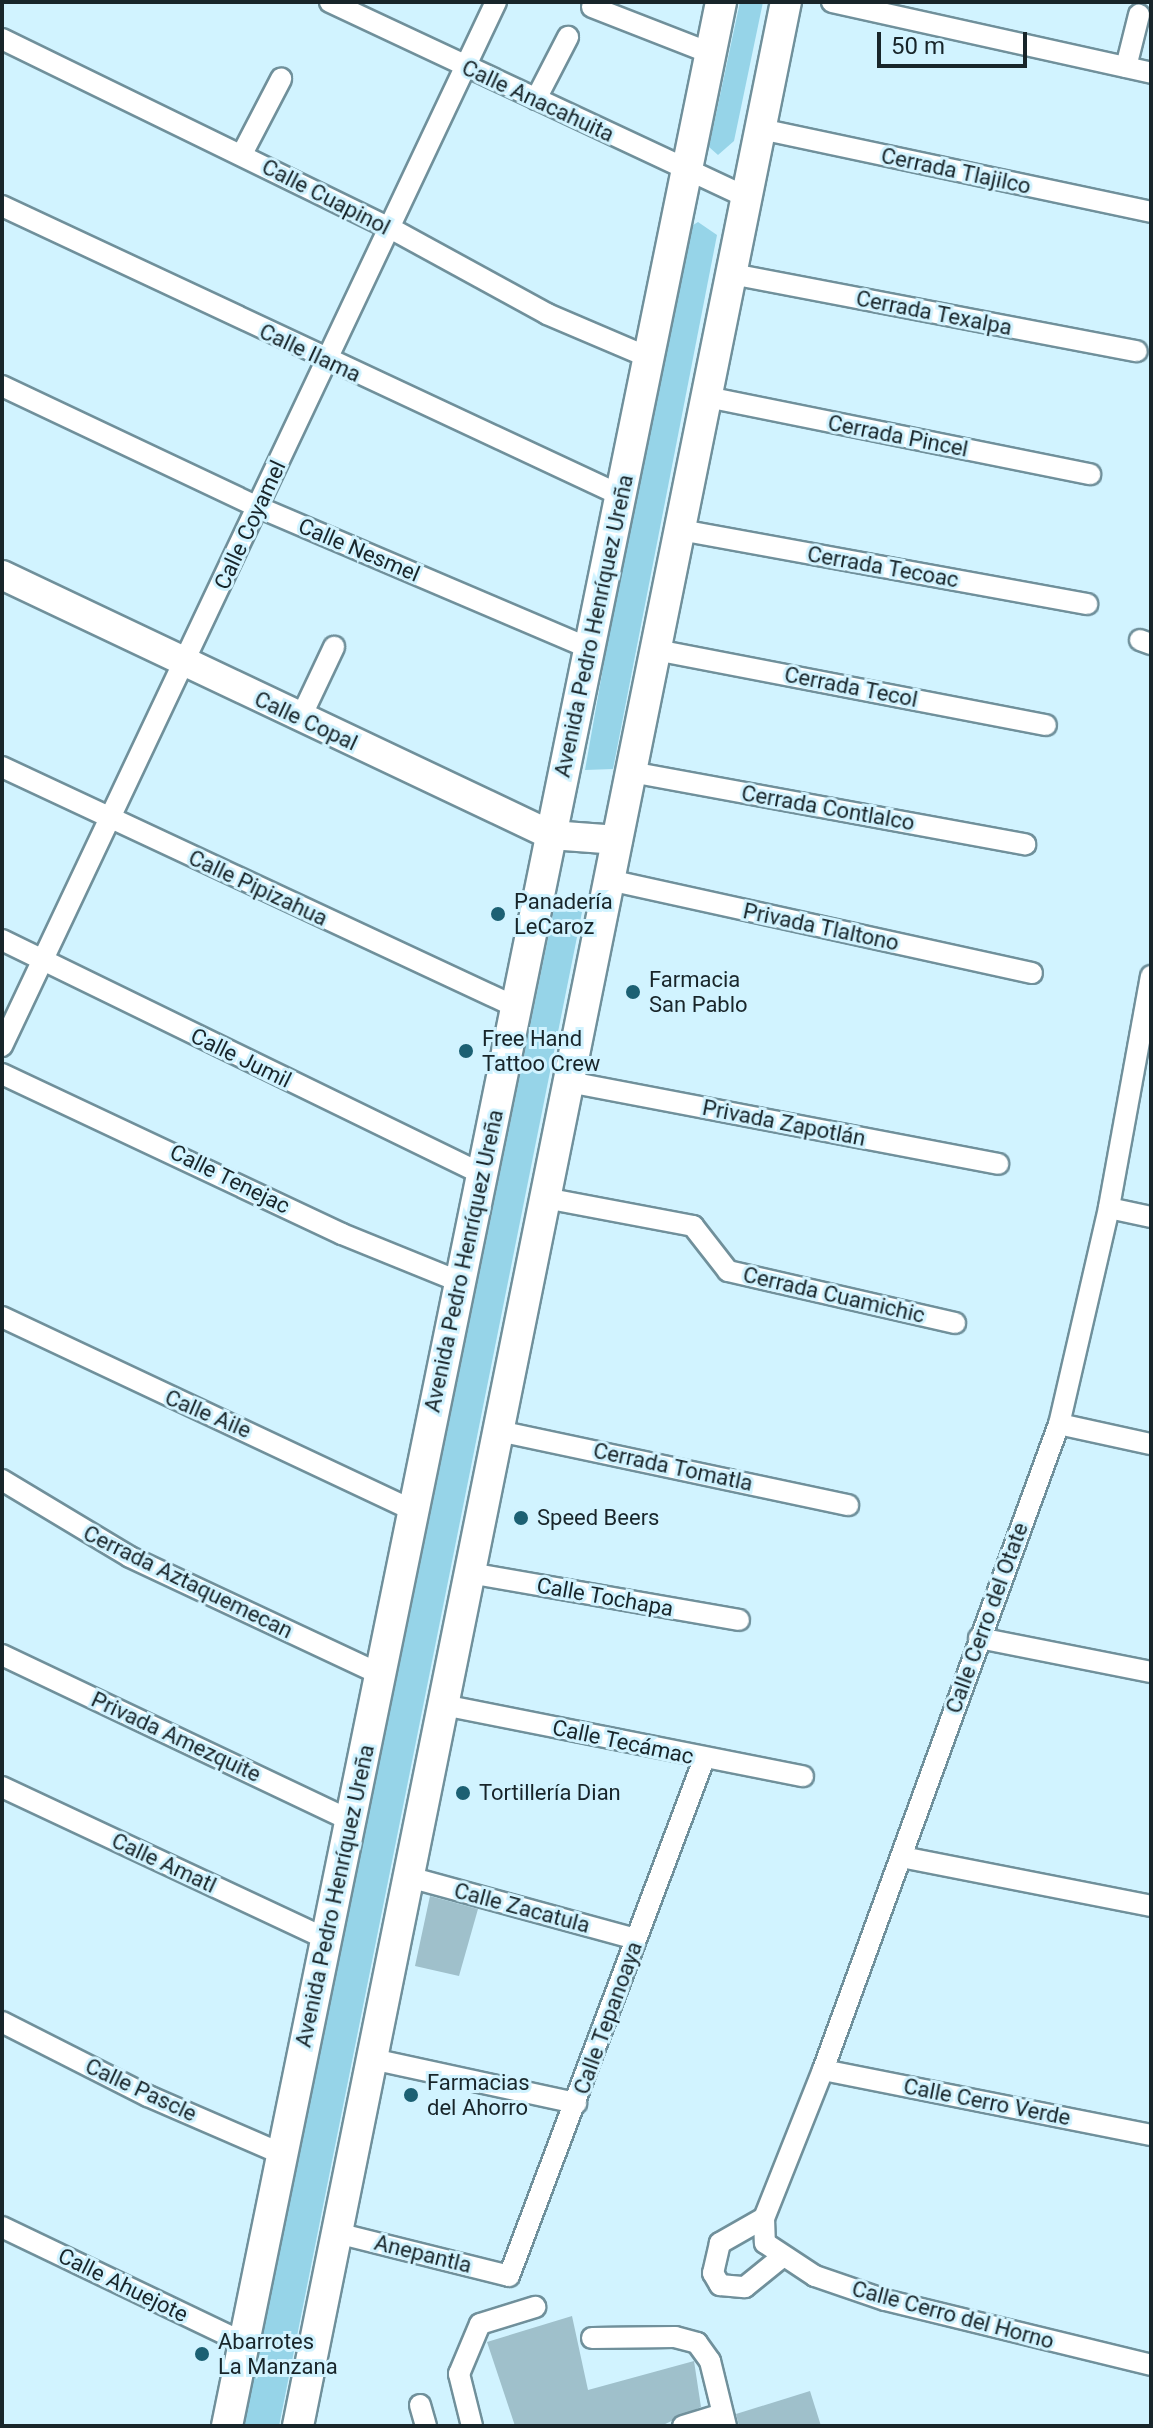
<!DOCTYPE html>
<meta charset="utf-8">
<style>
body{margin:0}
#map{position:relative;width:1153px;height:2428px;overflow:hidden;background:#d1f3ff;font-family:Roboto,sans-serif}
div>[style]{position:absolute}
.green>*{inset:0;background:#96d4e8}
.building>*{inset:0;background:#9fc0cb}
.roads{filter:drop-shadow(2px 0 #70909b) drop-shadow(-2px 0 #70909b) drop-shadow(0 2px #70909b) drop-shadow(0 -2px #70909b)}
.street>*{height:20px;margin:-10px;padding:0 10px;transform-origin:10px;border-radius:10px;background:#fff}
.secondary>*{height:28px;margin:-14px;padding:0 14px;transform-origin:14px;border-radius:14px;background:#fff}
.primary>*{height:30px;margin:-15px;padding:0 15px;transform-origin:15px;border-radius:15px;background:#fff}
.dots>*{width:22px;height:22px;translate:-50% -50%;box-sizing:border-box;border:4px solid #d1f3ff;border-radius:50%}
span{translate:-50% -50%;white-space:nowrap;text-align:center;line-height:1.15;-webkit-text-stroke:6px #d1f3ff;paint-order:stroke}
.street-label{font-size:22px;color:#18252a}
.poi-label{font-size:22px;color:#18252a}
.left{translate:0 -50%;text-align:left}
.frame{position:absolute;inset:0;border:4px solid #18252a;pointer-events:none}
.scale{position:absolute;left:877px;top:32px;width:150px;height:36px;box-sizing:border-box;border:4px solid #18252a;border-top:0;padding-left:10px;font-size:24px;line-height:28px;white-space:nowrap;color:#18252a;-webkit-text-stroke:6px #d1f3ff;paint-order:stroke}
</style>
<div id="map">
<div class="green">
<div style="clip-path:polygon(740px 2px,763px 2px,734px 141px,718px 155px,709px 147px)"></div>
<div style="clip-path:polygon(698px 222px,717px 235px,613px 769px,585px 770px,680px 233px)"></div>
<div style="clip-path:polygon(557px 894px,582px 912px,279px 2426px,244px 2426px)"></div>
</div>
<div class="building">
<div style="clip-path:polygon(430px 1896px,478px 1909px,459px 1976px,415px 1966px)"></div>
<div style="clip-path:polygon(572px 2316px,588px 2390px,694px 2361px,701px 2407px,661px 2426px,515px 2426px,487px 2342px)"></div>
<div style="clip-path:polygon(810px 2391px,821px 2426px,739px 2426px,736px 2414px)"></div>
</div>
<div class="roads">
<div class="street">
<div style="left:330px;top:2px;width:460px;rotate:25.1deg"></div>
<div style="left:832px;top:2px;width:327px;rotate:12.5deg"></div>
<div style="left:592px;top:7px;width:127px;rotate:21.3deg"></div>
<div style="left:2px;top:39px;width:434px;rotate:26deg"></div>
<div style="left:392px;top:229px;width:177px;rotate:28.7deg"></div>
<div style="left:547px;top:314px;width:110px;rotate:23.1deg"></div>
<div style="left:1126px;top:67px;width:54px;rotate:-76deg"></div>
<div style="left:536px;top:99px;width:70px;rotate:-62.7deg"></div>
<div style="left:761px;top:129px;width:399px;rotate:12deg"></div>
<div style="left:242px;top:154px;width:85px;rotate:-62.5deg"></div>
<div style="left:2px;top:206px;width:682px;rotate:25.06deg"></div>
<div style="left:732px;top:274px;width:412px;rotate:10.8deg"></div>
<div style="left:2px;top:386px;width:283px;rotate:25.3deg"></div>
<div style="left:258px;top:507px;width:360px;rotate:23.1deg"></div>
<div style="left:707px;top:397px;width:391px;rotate:11.4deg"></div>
<div style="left:680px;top:530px;width:414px;rotate:10.3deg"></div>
<div style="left:1140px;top:640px;width:12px;rotate:20deg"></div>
<div style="left:656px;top:650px;width:397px;rotate:10.9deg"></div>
<div style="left:300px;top:719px;width:80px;rotate:-64.7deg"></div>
<div style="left:2px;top:767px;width:567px;rotate:25.03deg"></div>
<div style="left:631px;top:772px;width:401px;rotate:10.4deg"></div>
<div style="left:609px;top:880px;width:433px;rotate:12.4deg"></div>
<div style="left:2px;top:940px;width:534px;rotate:25.99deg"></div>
<div style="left:1151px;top:976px;width:236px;rotate:100.3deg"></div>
<div style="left:1109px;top:1208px;width:222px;rotate:103deg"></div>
<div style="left:1059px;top:1424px;width:688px;rotate:110.07deg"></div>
<div style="left:823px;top:2070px;width:159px;rotate:111.7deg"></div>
<div style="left:764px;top:2218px;width:25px;rotate:88deg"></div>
<div style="left:765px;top:2243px;width:60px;rotate:33.4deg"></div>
<div style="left:815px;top:2276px;width:74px;rotate:18.9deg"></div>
<div style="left:885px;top:2300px;width:274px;rotate:13.7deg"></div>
<div style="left:2px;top:1046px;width:1155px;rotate:-64.68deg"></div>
<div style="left:2px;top:1074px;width:376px;rotate:25.2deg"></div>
<div style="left:342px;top:1234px;width:127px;rotate:22.1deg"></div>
<div style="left:569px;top:1082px;width:437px;rotate:10.8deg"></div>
<div style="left:545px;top:1198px;width:151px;rotate:10.7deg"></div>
<div style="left:693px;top:1226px;width:57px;rotate:52.1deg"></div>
<div style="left:728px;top:1271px;width:233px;rotate:12.9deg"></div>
<div style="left:1109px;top:1208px;width:43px;rotate:12.1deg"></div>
<div style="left:2px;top:1317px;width:454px;rotate:25.2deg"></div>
<div style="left:1059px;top:1424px;width:94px;rotate:12.3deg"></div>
<div style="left:499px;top:1431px;width:357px;rotate:12deg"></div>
<div style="left:2px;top:1480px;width:149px;rotate:31deg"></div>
<div style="left:130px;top:1557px;width:276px;rotate:25.1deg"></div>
<div style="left:470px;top:1573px;width:273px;rotate:9.9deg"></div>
<div style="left:979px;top:1638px;width:175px;rotate:11.2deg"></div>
<div style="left:2px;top:1655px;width:385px;rotate:25.4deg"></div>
<div style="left:443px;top:1705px;width:367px;rotate:11.2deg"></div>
<div style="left:2px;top:1787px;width:358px;rotate:25.1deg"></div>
<div style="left:902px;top:1857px;width:254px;rotate:11.1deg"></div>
<div style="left:409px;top:1877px;width:235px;rotate:15.3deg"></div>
<div style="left:2px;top:2022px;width:164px;rotate:26.9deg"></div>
<div style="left:148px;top:2096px;width:146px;rotate:23.4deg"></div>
<div style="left:372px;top:2059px;width:209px;rotate:12.2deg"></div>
<div style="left:823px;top:2070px;width:334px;rotate:11.2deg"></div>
<div style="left:764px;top:2218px;width:51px;rotate:150.4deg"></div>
<div style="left:720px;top:2243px;width:31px;rotate:103deg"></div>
<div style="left:713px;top:2273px;width:14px;rotate:60deg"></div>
<div style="left:720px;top:2285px;width:25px;rotate:5deg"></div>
<div style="left:745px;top:2287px;width:48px;rotate:-39deg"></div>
<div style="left:2px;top:2227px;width:268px;rotate:25.6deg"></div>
<div style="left:337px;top:2233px;width:177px;rotate:14deg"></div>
<div style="left:509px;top:2276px;width:553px;rotate:-69.33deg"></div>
<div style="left:592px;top:2338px;width:83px;rotate:-0.7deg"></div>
<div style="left:675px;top:2337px;width:23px;rotate:15deg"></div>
<div style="left:697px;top:2343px;width:22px;rotate:54deg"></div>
<div style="left:710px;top:2361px;width:67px;rotate:76.2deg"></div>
<div style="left:420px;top:2405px;width:22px;rotate:74deg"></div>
<div style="left:472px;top:2426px;width:54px;rotate:-104deg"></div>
<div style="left:459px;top:2374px;width:54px;rotate:-67.2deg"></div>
<div style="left:480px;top:2324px;width:58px;rotate:-17.2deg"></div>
<div style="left:683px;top:2426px;width:41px;rotate:-17.1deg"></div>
</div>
<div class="secondary">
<div style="left:2px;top:575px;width:607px;rotate:25.34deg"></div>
<div style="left:551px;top:835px;width:67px;rotate:4.3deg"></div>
</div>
<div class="primary">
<div style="left:227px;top:2426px;width:2474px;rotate:-78.48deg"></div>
<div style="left:298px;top:2426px;width:2473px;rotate:-78.62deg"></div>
</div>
</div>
<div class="dots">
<div style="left:498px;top:914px;background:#1c6073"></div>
<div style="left:633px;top:992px;background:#1c6073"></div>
<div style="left:466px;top:1051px;background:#1c6073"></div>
<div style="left:521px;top:1518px;background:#1c6073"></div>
<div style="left:463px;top:1793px;background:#1c6073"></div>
<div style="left:411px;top:2095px;background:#1c6073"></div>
<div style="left:202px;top:2354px;background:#1c6073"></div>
</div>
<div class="street-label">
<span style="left:538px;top:101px;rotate:25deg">Calle Anacahuita</span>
<span style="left:956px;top:171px;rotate:12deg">Cerrada Tlajilco</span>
<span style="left:326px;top:197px;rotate:27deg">Calle Cuapinol</span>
<span style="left:934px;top:313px;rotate:11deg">Cerrada Texalpa</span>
<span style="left:310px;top:353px;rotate:25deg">Calle Ilama</span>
<span style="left:898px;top:436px;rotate:11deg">Cerrada Pincel</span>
<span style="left:250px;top:525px;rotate:-65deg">Calle Coyamel</span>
<span style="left:359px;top:550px;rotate:23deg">Calle Nesmel</span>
<span style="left:883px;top:567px;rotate:10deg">Cerrada Tecoac</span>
<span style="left:594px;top:626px;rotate:-78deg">Avenida Pedro Henríquez Ureña</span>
<span style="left:851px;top:687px;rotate:11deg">Cerrada Tecol</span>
<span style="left:306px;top:721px;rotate:25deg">Calle Copal</span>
<span style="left:828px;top:808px;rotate:10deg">Cerrada Contlalco</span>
<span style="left:258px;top:888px;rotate:25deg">Calle Pipizahua</span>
<span style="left:821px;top:927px;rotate:12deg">Privada Tlaltono</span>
<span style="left:241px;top:1058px;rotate:26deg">Calle Jumil</span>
<span style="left:784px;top:1123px;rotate:11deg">Privada Zapotlán</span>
<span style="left:230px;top:1179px;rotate:26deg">Calle Tenejac</span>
<span style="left:464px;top:1261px;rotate:-78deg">Avenida Pedro Henríquez Ureña</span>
<span style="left:834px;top:1295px;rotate:13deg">Cerrada Cuamichic</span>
<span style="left:208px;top:1414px;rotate:23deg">Calle Aile</span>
<span style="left:673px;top:1467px;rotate:12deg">Cerrada Tomatla</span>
<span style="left:188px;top:1582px;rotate:26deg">Cerrada Aztaquemecan</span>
<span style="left:605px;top:1597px;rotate:10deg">Calle Tochapa</span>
<span style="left:987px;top:1618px;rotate:-70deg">Calle Cerro del Otate</span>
<span style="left:176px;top:1737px;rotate:25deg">Privada Amezquite</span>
<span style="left:623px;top:1742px;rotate:12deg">Calle Tecámac</span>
<span style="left:164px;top:1863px;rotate:25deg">Calle Amatl</span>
<span style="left:335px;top:1896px;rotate:-78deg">Avenida Pedro Henríquez Ureña</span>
<span style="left:522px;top:1908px;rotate:15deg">Calle Zacatula</span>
<span style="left:608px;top:2018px;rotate:-70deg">Calle Tepanoaya</span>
<span style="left:141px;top:2090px;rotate:25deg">Calle Pascle</span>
<span style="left:987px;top:2102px;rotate:11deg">Calle Cerro Verde</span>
<span style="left:423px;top:2254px;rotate:14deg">Anepantla</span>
<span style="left:123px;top:2285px;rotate:26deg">Calle Ahuejote</span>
<span style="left:953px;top:2315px;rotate:15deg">Calle Cerro del Horno</span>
</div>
<div class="poi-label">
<span class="left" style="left:514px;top:914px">Panadería<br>LeCaroz</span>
<span class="left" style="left:649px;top:992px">Farmacia<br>San Pablo</span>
<span class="left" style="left:482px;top:1051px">Free Hand<br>Tattoo Crew</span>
<span class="left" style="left:537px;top:1518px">Speed Beers</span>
<span class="left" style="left:479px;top:1793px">Tortillería Dian</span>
<span class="left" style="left:427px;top:2095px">Farmacias<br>del Ahorro</span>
<span class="left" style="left:218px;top:2354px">Abarrotes<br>La Manzana</span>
</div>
<div class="frame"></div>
<div class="scale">50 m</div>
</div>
